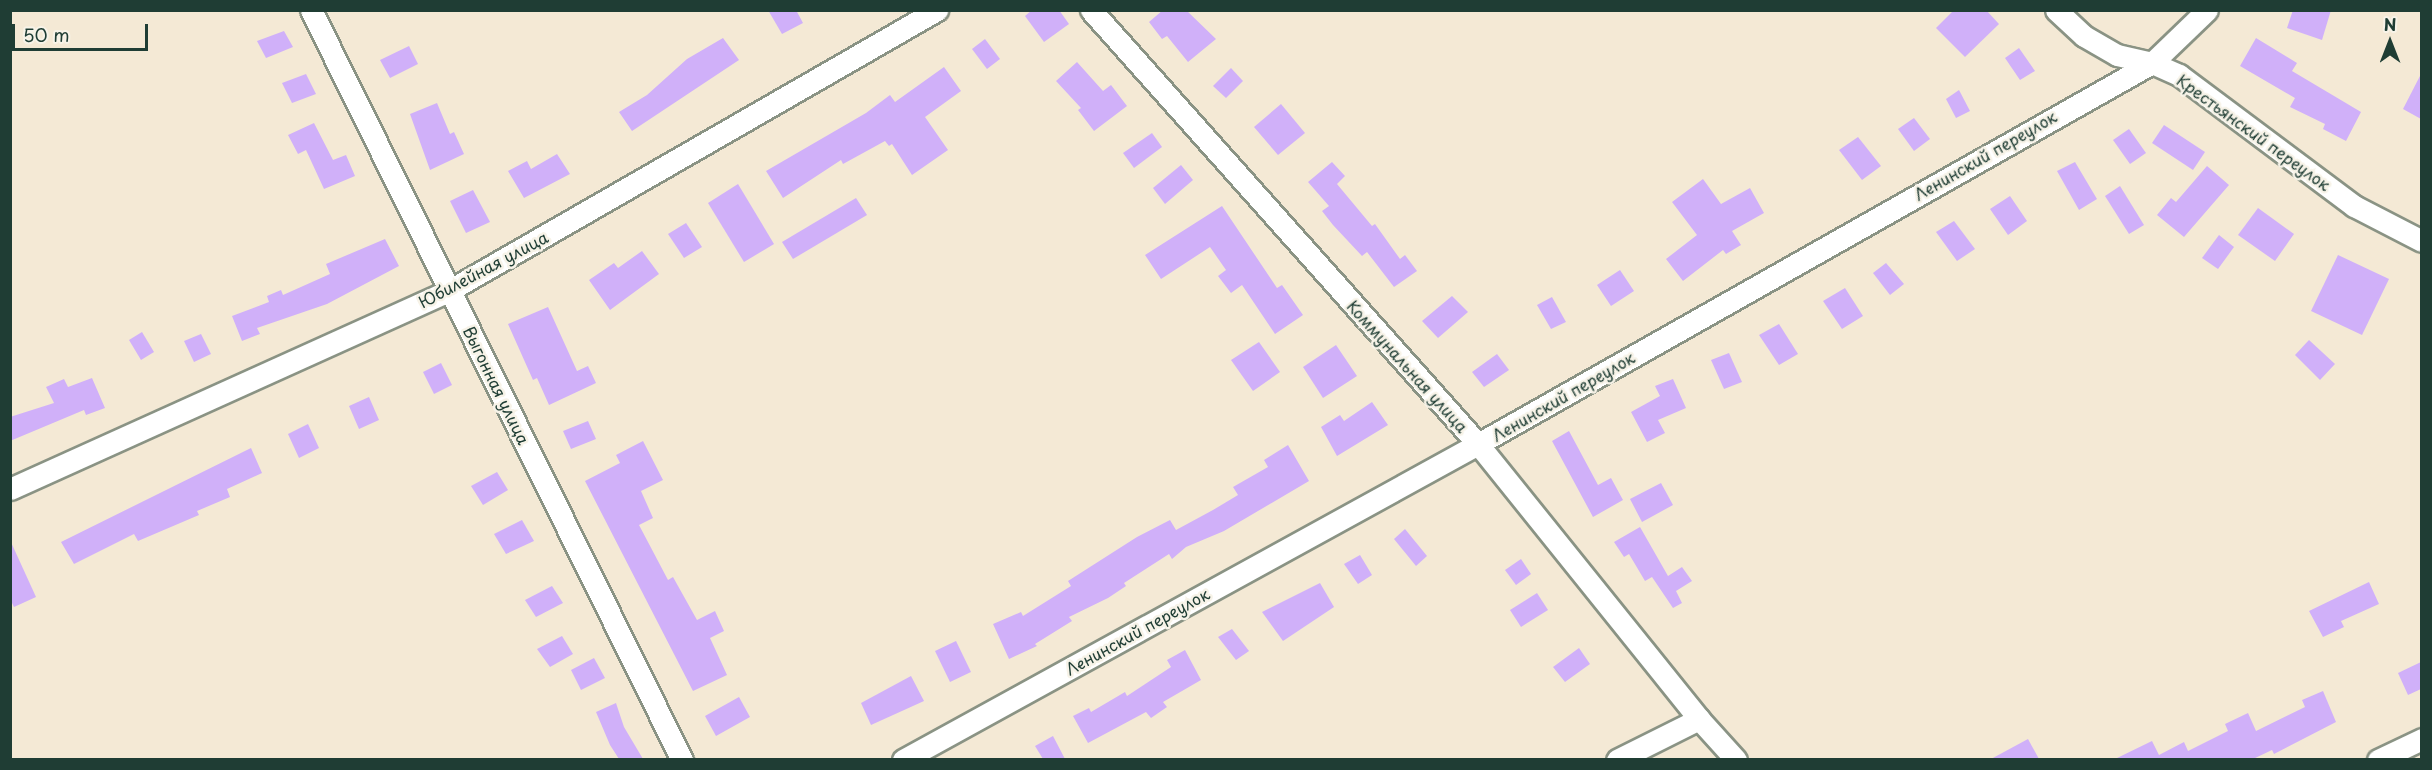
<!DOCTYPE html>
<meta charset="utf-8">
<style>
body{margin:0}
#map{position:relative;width:2432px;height:770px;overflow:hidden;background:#f4e9d5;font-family:"Playpen Sans",sans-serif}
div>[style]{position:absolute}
.building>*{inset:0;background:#d0b0f9}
.roads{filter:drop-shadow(2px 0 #8a9384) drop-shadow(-2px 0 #8a9384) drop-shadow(0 2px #8a9384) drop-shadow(0 -2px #8a9384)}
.street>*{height:21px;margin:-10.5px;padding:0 10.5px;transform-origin:10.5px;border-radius:10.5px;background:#fff}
span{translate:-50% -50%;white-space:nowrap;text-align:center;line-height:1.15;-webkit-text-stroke:5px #f7f3e8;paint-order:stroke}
.street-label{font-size:16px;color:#1f3d34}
.frame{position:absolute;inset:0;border:12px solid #1f3d34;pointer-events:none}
.north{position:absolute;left:2360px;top:12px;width:60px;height:60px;-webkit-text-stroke:4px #f7f3e8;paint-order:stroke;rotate:0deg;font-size:16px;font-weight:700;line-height:24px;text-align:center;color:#1f3d34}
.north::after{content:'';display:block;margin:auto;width:21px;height:27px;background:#1f3d34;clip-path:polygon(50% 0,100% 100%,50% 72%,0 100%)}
.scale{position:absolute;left:12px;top:24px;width:136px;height:27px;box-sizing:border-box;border:3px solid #1f3d34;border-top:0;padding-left:8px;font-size:18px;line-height:21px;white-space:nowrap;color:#1f3d34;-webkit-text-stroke:4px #f7f3e8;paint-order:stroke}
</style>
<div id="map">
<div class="building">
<div style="clip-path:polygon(768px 10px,796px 10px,803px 23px,782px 34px)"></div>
<div style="clip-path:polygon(1032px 10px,1059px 10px,1069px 24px,1044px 42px,1025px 16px)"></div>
<div style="clip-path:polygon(1163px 10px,1186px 10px,1216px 39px,1188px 62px,1167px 36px,1162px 39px,1149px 22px)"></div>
<div style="clip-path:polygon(1954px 10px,1986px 10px,1999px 24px,1965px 57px,1936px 28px)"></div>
<div style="clip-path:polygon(2293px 10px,2331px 10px,2322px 40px,2287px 28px)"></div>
<div style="clip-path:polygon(284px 31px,293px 47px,266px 58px,257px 41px)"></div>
<div style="clip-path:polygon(723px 38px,739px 60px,632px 131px,619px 112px,647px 95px,687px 59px)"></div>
<div style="clip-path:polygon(2256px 38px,2297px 63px,2292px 71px,2361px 112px,2346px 141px,2323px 129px,2325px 124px,2290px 107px,2295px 98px,2240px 66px)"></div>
<div style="clip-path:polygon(985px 39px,1000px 59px,987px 69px,972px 49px)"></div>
<div style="clip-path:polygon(409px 46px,418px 64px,390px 78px,380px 60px)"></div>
<div style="clip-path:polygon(2019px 48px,2035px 71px,2020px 80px,2005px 58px)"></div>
<div style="clip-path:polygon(1077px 62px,1103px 91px,1111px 85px,1127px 106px,1094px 131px,1078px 110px,1081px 108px,1056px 81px)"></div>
<div style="clip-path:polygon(944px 67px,961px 91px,925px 117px,948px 150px,912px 175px,892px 144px,889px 146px,885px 141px,843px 164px,841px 160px,783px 198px,766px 171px,866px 113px,890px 95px,895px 102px)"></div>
<div style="clip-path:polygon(1231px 68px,1243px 81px,1226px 98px,1213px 86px)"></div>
<div style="clip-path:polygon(306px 74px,316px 94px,292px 103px,282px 83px)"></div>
<div style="clip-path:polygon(2421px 74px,2421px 119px,2403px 109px)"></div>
<div style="clip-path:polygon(1959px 90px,1970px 111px,1956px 118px,1946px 99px)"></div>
<div style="clip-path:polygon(437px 103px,450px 134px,454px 132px,464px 154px,430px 170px,410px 114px)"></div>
<div style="clip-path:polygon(1281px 104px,1305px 133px,1278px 155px,1254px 127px)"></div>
<div style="clip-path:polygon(1914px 118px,1930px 139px,1914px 151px,1898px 129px)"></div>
<div style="clip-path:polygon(314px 123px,333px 160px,346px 155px,355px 176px,324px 189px,306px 150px,298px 154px,288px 135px)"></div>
<div style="clip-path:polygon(2164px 125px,2205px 152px,2193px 170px,2152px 143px)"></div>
<div style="clip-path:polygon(2129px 129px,2146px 153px,2130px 164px,2113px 140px)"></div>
<div style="clip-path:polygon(1152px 133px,1162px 147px,1134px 168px,1123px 153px)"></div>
<div style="clip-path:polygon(1858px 137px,1881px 166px,1862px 180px,1839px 150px)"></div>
<div style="clip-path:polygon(557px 154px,570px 174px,524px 198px,508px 171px,527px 161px,531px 169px)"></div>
<div style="clip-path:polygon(1332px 162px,1345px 176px,1337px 184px,1372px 226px,1375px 224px,1400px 259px,1405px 255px,1417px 271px,1394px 287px,1367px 252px,1362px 256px,1333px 225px,1322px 211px,1329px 206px,1308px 182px)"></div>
<div style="clip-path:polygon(2075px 162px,2097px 199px,2079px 210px,2057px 171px)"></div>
<div style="clip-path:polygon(1181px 165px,1193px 180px,1165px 204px,1153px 188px)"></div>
<div style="clip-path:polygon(2207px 166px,2229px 185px,2184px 237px,2157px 215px,2171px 198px,2176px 202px)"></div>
<div style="clip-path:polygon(1703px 179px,1721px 204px,1750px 188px,1764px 213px,1732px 231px,1741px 245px,1726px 254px,1723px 250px,1683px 281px,1666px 259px,1697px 235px,1672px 202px)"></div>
<div style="clip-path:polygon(738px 184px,774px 244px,744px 262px,708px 203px)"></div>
<div style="clip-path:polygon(2120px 186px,2144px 225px,2129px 234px,2105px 196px)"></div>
<div style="clip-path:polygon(473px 190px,490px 222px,466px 233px,450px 201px)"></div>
<div style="clip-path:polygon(2010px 196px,2027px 221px,2008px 235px,1990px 209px)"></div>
<div style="clip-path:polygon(856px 198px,867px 215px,793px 259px,782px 242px)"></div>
<div style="clip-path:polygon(1222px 206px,1277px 288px,1282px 285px,1303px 315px,1275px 334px,1242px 285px,1231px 293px,1218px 276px,1226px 270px,1210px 247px,1161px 279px,1145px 255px)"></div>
<div style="clip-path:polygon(2258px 208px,2294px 234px,2275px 261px,2238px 235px)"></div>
<div style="clip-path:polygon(1954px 221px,1975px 249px,1957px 261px,1936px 232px)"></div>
<div style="clip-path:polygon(686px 223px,702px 247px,684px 258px,668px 234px)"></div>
<div style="clip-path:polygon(2219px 235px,2234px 247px,2218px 269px,2202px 258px)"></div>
<div style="clip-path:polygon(385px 239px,399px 266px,327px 304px,257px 328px,260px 334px,242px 341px,232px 316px,269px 302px,267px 296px,281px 290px,283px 295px,330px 274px,326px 264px)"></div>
<div style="clip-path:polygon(642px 251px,659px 274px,610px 310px,589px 280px,614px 263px,618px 268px)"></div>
<div style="clip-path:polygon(2338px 255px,2389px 279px,2362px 335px,2311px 311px)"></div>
<div style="clip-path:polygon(1886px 263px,1904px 284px,1890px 295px,1873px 273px)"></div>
<div style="clip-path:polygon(1620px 270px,1634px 291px,1611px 306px,1597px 285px)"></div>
<div style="clip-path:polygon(1845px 288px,1863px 316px,1842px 329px,1823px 301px)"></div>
<div style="clip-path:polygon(1452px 296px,1468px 312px,1438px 338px,1422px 321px)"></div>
<div style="clip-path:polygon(1552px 297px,1566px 322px,1551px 329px,1537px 305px)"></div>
<div style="clip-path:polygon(548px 307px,577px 371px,588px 366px,596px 383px,549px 405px,537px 378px,533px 380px,508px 324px)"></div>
<div style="clip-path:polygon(1779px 324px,1798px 354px,1779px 365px,1759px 335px)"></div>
<div style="clip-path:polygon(142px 332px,154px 352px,141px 360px,129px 340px)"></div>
<div style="clip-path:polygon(201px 334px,211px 354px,194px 362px,184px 341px)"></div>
<div style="clip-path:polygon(2309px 340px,2335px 364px,2320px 380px,2295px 355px)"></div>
<div style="clip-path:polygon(1259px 342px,1280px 372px,1253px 391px,1231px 360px)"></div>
<div style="clip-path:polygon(1336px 345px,1357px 376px,1323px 398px,1303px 367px)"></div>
<div style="clip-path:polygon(1729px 353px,1742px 382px,1724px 389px,1711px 360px)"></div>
<div style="clip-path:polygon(1497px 354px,1509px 370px,1484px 387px,1472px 372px)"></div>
<div style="clip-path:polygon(441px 363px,452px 385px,434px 394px,423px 372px)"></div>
<div style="clip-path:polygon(92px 378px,105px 408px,86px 415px,84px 410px,10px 441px,10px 417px,54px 403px,46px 387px,64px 379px,68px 387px)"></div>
<div style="clip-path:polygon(1673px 379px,1686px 408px,1658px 420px,1665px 433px,1647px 442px,1631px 412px,1660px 396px,1655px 386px)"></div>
<div style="clip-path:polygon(369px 397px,379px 420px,359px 429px,349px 406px)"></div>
<div style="clip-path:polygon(1372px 402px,1388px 425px,1337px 456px,1321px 427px,1340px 415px,1344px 421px)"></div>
<div style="clip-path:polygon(588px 421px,596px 439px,571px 449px,563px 431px)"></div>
<div style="clip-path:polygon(308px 424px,319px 448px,299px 458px,288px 434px)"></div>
<div style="clip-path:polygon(1569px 431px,1598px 485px,1611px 478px,1623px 500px,1593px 517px,1552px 441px)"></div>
<div style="clip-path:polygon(643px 441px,663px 480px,641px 491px,653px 518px,639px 525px,668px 580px,673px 577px,697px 620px,715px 611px,724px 631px,710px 638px,727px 675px,693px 691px,585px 481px,620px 463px,616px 455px)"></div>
<div style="clip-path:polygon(1288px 445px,1309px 481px,1224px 531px,1186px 547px,1172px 559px,1169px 554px,1124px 583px,1126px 586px,1108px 598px,1069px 617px,1072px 621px,1035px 644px,1037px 646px,1009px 659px,993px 624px,1021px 612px,1023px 616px,1071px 586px,1068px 581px,1137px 537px,1170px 520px,1176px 530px,1213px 510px,1238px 495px,1233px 487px,1268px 467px,1264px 460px)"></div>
<div style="clip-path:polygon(251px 448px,262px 473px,227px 489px,230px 497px,197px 511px,199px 515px,138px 541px,134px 534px,74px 564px,61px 542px)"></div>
<div style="clip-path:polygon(497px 472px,508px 490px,483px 505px,471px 486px)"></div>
<div style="clip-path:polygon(1661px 483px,1673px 505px,1642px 522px,1630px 499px)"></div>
<div style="clip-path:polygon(522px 520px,534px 541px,506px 554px,494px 534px)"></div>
<div style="clip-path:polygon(1640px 527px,1668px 576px,1682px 567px,1692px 581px,1676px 591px,1682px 603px,1673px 608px,1652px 577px,1645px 581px,1629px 554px,1624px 557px,1614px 542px)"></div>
<div style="clip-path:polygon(1405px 529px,1427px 556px,1416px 566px,1394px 539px)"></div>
<div style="clip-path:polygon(10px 540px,36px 597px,14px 607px,10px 599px)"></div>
<div style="clip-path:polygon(1360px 555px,1372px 575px,1358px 584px,1344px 564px)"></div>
<div style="clip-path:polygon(1521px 559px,1531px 574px,1516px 585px,1505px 570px)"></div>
<div style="clip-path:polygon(2369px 582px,2379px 604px,2341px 621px,2344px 627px,2323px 637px,2309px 611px)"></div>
<div style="clip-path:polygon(1320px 583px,1334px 607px,1283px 641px,1262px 612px)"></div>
<div style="clip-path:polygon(552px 586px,563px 603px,536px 617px,525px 600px)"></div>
<div style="clip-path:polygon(1537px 593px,1548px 610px,1521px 627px,1510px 610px)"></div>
<div style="clip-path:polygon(1232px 629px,1249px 651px,1236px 660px,1218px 637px)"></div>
<div style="clip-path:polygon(562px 636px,573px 654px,550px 667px,537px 649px)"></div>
<div style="clip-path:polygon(956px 641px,971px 672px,950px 682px,935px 651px)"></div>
<div style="clip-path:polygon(1579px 648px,1590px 664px,1565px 682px,1553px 667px)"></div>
<div style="clip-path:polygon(1185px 650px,1201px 680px,1163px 702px,1167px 707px,1151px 718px,1146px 712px,1088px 743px,1073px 716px,1089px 708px,1091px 712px,1125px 692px,1127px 696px,1171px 667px,1167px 660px)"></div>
<div style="clip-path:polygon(594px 658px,605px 678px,581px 690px,571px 670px)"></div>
<div style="clip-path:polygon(2421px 662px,2421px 689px,2408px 695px,2398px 673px)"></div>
<div style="clip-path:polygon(911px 676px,924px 701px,871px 725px,861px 703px)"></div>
<div style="clip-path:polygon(2323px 691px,2336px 722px,2274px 754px,2272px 750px,2253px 759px,2115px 759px,2152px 741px,2159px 755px,2184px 742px,2188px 751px,2228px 731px,2225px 724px,2248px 713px,2256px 731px,2305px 707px,2302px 700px)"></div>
<div style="clip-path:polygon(739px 697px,750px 717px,716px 736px,705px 716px)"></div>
<div style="clip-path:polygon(616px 703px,624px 727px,643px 759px,619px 759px,610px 745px,596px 712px)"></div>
<div style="clip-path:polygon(1053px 736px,1065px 759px,1043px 759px,1035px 746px)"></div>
<div style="clip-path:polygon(2028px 739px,2039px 759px,1991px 759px)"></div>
</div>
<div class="roads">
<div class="street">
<div style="left:311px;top:10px;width:837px;rotate:63.68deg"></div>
<div style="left:1091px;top:10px;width:581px;rotate:48.28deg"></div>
<div style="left:1478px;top:444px;width:353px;rotate:51.2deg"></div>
<div style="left:1699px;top:719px;width:55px;rotate:47.9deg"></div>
<div style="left:2056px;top:10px;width:38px;rotate:43deg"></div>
<div style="left:2084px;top:36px;width:38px;rotate:30deg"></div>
<div style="left:2117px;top:55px;width:36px;rotate:13deg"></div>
<div style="left:2152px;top:63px;width:30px;rotate:24deg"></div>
<div style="left:2179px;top:75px;width:219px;rotate:36.8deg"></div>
<div style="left:2354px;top:206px;width:76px;rotate:27.2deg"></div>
<div style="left:10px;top:489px;width:483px;rotate:-24.3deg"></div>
<div style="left:450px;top:290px;width:562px;rotate:-29.9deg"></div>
<div style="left:903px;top:760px;width:656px;rotate:-28.79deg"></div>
<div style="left:1478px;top:444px;width:774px;rotate:-29.48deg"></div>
<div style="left:2152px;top:63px;width:76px;rotate:-43.9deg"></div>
<div style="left:1617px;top:760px;width:92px;rotate:-26.6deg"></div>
<div style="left:2378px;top:760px;width:49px;rotate:-25.5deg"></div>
</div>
</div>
<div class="street-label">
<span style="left:2254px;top:132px;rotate:36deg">Крестьянский переулок</span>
<span style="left:1985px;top:155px;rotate:-30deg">Ленинский переулок</span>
<span style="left:483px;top:269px;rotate:-28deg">Юбилейная улица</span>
<span style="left:1408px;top:366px;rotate:48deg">Коммунальная улица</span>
<span style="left:497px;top:385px;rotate:64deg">Выгонная улица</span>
<span style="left:1563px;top:396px;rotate:-30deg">Ленинский переулок</span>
<span style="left:1137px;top:631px;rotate:-29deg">Ленинский переулок</span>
</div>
<div class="frame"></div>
<div class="north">N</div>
<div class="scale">50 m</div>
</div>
